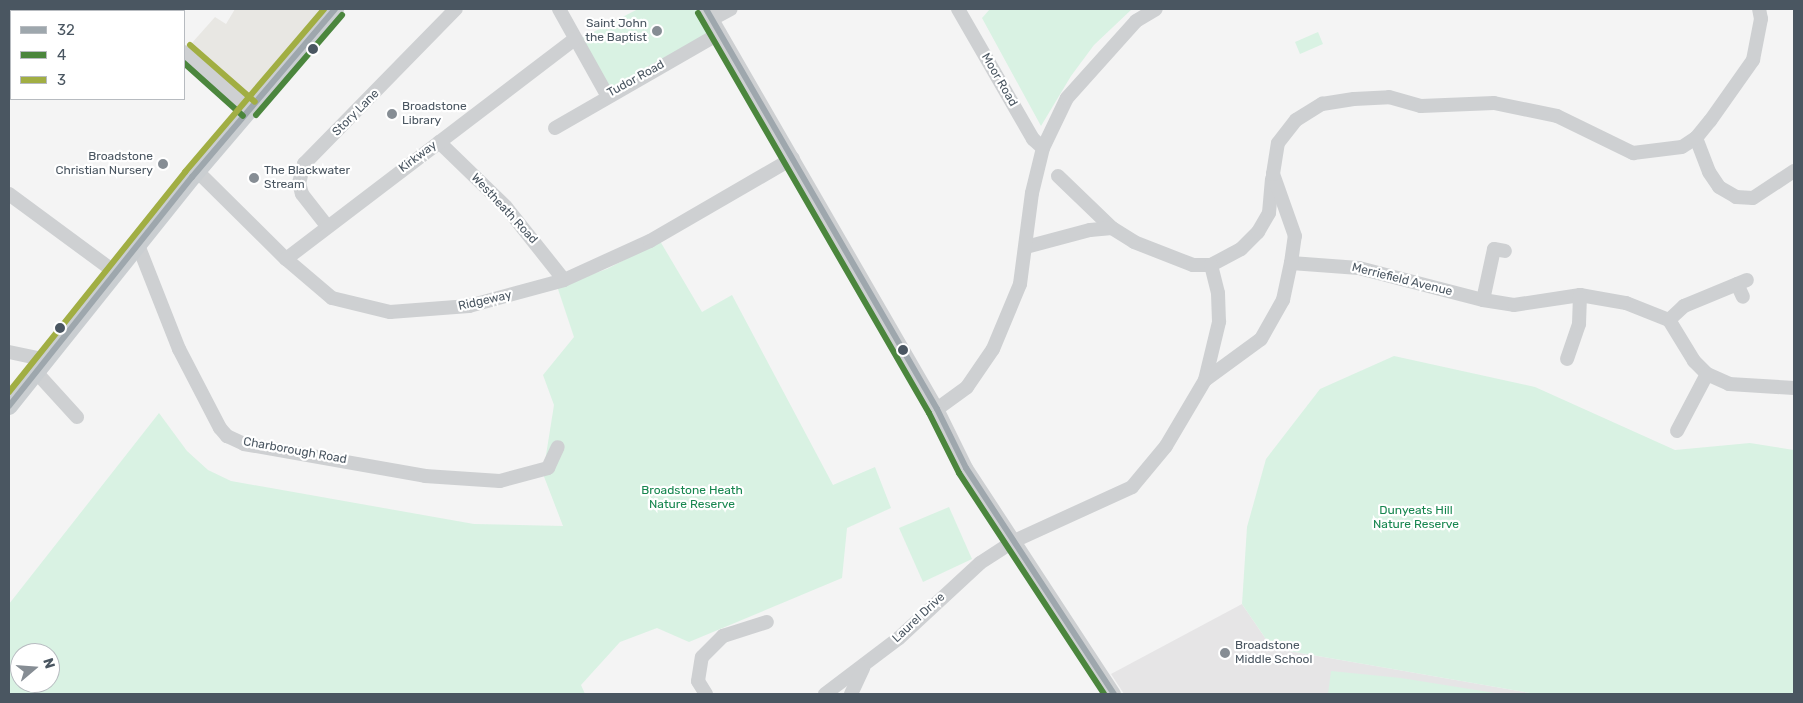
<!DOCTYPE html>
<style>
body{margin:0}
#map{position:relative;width:1803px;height:703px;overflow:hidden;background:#f4f4f4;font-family:Rubik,sans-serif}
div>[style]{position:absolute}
.commercial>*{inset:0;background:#e8e7e3}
.education>*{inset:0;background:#e6e5e6}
.green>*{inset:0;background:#d9f2e3}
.minor>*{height:14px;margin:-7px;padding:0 7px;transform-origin:7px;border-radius:7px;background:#ced0d2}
.major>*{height:18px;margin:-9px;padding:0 9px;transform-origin:9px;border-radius:9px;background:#caced1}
.bus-1>*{height:6px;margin:-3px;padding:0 3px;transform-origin:3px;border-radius:3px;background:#9ea7ad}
.bus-2>*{height:6px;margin:-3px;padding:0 3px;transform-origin:3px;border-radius:3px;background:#4b863d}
.bus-3>*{height:6px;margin:-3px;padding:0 3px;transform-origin:3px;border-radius:3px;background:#a1ae43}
.dots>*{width:14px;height:14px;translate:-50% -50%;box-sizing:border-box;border:2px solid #fff;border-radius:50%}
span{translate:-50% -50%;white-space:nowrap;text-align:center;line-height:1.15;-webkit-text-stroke:4.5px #fff;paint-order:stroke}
.poi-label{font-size:12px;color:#4a5661}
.right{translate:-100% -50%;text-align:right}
.left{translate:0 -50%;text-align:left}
.street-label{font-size:12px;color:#4a5661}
.park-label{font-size:12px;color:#17864f}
.frame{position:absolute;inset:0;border:10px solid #4a5661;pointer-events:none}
.legend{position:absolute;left:10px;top:10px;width:175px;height:90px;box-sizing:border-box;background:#fff;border:1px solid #b7bbc0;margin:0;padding:6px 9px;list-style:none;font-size:15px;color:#4a5661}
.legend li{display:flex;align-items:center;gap:10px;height:25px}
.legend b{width:25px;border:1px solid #b7bbc0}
.north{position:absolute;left:10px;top:643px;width:50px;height:50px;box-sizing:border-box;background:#fff;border:1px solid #b7bbc0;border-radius:50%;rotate:72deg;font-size:14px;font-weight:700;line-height:20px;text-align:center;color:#4a5661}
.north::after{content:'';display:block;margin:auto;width:18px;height:22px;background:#868d94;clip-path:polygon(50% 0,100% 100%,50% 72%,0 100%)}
</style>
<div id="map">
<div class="commercial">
<div style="clip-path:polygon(235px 9px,321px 9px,248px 94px,191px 44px,215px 17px,226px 24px)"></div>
</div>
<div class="education">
<div style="clip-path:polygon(1242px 604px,1272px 648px,1536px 694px,1124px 694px,1111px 674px)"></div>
</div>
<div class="green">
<div style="clip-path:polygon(638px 9px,697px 9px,711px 34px,613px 87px,606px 85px,580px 39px)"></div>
<div style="clip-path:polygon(990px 9px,1132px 9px,1094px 45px,1071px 76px,1041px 126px,982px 18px)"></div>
<div style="clip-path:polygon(1318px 32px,1323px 44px,1300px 54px,1295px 42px)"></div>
<div style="clip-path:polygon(evenodd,660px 241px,702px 312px,732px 295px,833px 485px,875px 467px,891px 508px,847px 528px,842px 578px,689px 642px,657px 628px,620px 642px,581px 685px,585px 694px,9px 694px,9px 604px,159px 413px,187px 451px,208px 470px,231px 481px,474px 524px,563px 526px,543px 474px,554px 405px,543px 375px,574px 337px,557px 286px,607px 269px,660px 241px,20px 653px,50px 653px,50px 683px,20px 683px,20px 653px)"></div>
<div style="clip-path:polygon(1394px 356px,1535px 387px,1675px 450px,1750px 443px,1794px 450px,1794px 694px,1536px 694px,1272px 648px,1242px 604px,1247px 527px,1266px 459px,1320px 389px)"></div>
<div style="clip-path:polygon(949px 507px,972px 559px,923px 582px,899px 528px)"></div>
<div style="clip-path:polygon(1331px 671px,1401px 678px,1501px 694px,1328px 694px)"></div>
</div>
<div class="minor">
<div style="left:93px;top:9px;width:21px"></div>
<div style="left:559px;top:9px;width:98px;rotate:60.8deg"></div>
<div style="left:706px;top:9px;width:462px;rotate:60deg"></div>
<div style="left:937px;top:409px;width:66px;rotate:63.8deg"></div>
<div style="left:966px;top:468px;width:270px;rotate:56.8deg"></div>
<div style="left:958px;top:9px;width:150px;rotate:60deg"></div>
<div style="left:1033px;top:139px;width:13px;rotate:42deg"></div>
<div style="left:143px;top:11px;width:2px;rotate:-90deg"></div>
<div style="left:712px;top:19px;width:21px;rotate:-28deg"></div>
<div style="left:184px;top:52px;width:86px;rotate:41.2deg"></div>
<div style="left:555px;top:128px;width:190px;rotate:-29.9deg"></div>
<div style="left:1696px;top:138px;width:36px;rotate:69deg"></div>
<div style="left:1709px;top:172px;width:18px;rotate:56deg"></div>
<div style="left:1719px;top:187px;width:20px;rotate:30deg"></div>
<div style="left:1736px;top:197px;width:17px;rotate:3deg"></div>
<div style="left:1753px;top:198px;width:49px;rotate:-33.4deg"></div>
<div style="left:439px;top:142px;width:93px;rotate:44.1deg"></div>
<div style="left:506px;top:207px;width:93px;rotate:51.5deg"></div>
<div style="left:197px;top:171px;width:125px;rotate:44.7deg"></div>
<div style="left:286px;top:259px;width:60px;rotate:40.3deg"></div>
<div style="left:332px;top:298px;width:60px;rotate:13.6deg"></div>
<div style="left:390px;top:312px;width:79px;rotate:-4.3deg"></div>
<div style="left:469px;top:306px;width:98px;rotate:-15.3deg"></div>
<div style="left:564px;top:280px;width:94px;rotate:-24.4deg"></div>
<div style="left:650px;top:241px;width:165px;rotate:-30.1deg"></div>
<div style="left:1058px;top:176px;width:75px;rotate:43.9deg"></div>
<div style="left:1112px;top:228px;width:26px;rotate:32deg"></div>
<div style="left:1134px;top:242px;width:63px;rotate:21.3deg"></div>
<div style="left:1193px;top:265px;width:18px"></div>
<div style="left:1211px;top:265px;width:34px;rotate:-28deg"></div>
<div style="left:1241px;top:249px;width:24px;rotate:-45deg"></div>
<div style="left:1258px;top:232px;width:22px;rotate:-60deg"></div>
<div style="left:1269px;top:213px;width:34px;rotate:-85deg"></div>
<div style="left:9px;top:194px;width:133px;rotate:36.4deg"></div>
<div style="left:327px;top:226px;width:41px;rotate:-128deg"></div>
<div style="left:302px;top:194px;width:11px;rotate:-105deg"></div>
<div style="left:299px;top:183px;width:20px;rotate:-75deg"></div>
<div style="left:304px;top:164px;width:217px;rotate:-45.6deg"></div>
<div style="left:138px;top:245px;width:112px;rotate:68.5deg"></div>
<div style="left:179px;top:349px;width:89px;rotate:62.6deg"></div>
<div style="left:220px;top:428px;width:11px;rotate:49deg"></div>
<div style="left:227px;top:436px;width:19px;rotate:25deg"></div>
<div style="left:244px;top:444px;width:184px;rotate:10deg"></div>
<div style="left:425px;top:476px;width:75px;rotate:3.8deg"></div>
<div style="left:500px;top:481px;width:50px;rotate:-15.2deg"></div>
<div style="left:548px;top:468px;width:23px;rotate:-65deg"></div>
<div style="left:1026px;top:247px;width:66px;rotate:-14.9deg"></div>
<div style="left:1090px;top:230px;width:22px;rotate:-5deg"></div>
<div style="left:286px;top:259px;width:363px;rotate:-37.3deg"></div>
<div style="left:1291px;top:263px;width:68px;rotate:4.2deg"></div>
<div style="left:1359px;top:268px;width:128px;rotate:14.5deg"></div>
<div style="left:1483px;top:300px;width:31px;rotate:9deg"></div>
<div style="left:1514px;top:305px;width:67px;rotate:-8.6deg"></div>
<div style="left:1580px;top:295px;width:47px;rotate:9.9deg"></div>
<div style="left:1626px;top:303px;width:46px;rotate:21.6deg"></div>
<div style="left:1669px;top:320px;width:48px;rotate:58.6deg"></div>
<div style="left:1694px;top:361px;width:18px;rotate:45deg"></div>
<div style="left:1707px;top:374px;width:24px;rotate:24deg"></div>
<div style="left:1729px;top:384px;width:65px;rotate:3.5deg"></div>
<div style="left:1737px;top:284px;width:14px;rotate:65deg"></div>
<div style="left:1483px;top:300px;width:52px;rotate:-77.8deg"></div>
<div style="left:1494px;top:249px;width:11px;rotate:10deg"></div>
<div style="left:1669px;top:320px;width:21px;rotate:-43deg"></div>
<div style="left:1684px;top:306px;width:68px;rotate:-22.4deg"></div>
<div style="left:9px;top:352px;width:38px;rotate:12deg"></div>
<div style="left:1567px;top:359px;width:37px;rotate:-71deg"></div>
<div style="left:1579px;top:324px;width:29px;rotate:-88deg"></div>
<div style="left:36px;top:372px;width:61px;rotate:47.7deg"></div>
<div style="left:1205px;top:380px;width:60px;rotate:-76.4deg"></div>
<div style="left:1219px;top:322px;width:29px;rotate:-92deg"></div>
<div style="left:1218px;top:293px;width:29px;rotate:-104deg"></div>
<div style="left:937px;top:409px;width:37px;rotate:-36deg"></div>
<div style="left:967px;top:387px;width:46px;rotate:-55.6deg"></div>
<div style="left:993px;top:349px;width:70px;rotate:-67.4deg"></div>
<div style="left:1020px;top:284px;width:92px;rotate:-82.5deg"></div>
<div style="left:1032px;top:193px;width:46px;rotate:-76.3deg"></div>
<div style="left:1043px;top:148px;width:55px;rotate:-64.4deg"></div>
<div style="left:1067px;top:98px;width:103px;rotate:-48.1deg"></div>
<div style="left:1136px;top:21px;width:23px;rotate:-31deg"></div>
<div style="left:1677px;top:431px;width:64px;rotate:-62.2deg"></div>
<div style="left:706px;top:694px;width:15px;rotate:-122deg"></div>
<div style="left:698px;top:681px;width:24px;rotate:-81deg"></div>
<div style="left:702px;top:657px;width:30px;rotate:-45deg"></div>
<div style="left:723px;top:636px;width:46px;rotate:-17.7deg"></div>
<div style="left:825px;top:694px;width:93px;rotate:-37.1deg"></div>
<div style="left:899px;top:638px;width:110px;rotate:-42.8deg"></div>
<div style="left:980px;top:563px;width:38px;rotate:-33deg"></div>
<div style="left:1012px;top:542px;width:132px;rotate:-24.6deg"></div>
<div style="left:1132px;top:487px;width:53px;rotate:-50.3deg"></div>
<div style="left:1166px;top:446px;width:77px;rotate:-59.4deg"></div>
<div style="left:1205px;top:380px;width:69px;rotate:-36.2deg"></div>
<div style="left:1261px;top:339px;width:45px;rotate:-60.6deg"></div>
<div style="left:1283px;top:300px;width:38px;rotate:-78deg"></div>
<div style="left:1291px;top:263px;width:27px;rotate:-82deg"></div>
<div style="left:1295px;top:236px;width:66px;rotate:-109.5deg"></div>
<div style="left:1273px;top:174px;width:31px;rotate:-81deg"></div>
<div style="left:1278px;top:143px;width:29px;rotate:-52deg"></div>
<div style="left:1296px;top:120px;width:31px;rotate:-32deg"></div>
<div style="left:1322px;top:104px;width:32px;rotate:-9deg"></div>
<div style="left:1354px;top:99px;width:35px;rotate:-3deg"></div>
<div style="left:1389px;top:97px;width:33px;rotate:16deg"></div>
<div style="left:1421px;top:106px;width:73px;rotate:-2.4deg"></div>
<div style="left:1494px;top:103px;width:64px;rotate:11.7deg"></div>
<div style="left:1557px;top:116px;width:85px;rotate:26deg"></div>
<div style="left:1633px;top:153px;width:49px;rotate:-7deg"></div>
<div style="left:1682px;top:147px;width:17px;rotate:-33deg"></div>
<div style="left:1696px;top:138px;width:22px;rotate:-51deg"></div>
<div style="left:1710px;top:121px;width:75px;rotate:-54.8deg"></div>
<div style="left:1753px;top:60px;width:42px;rotate:-79deg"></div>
<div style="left:1761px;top:19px;width:10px;rotate:-101deg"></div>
<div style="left:851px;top:694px;width:29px;rotate:-65deg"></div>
</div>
<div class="major">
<div style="left:9px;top:406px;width:293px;rotate:-51.4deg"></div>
<div style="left:192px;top:177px;width:221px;rotate:-49.6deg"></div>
</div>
<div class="bus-1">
<div style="left:706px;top:9px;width:462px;rotate:60deg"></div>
<div style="left:937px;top:409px;width:66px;rotate:63.8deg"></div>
<div style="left:966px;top:468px;width:270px;rotate:56.8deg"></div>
<div style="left:9px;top:406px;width:293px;rotate:-51.4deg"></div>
<div style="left:192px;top:177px;width:221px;rotate:-49.6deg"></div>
</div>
<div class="bus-2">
<div style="left:698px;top:13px;width:462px;rotate:60deg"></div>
<div style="left:929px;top:413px;width:67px;rotate:63.4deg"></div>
<div style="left:959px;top:473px;width:264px;rotate:56.7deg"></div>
<div style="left:184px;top:63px;width:79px;rotate:41.9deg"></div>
<div style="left:256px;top:115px;width:132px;rotate:-49.3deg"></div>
</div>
<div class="bus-3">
<div style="left:190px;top:45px;width:86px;rotate:41.2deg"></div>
<div style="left:9px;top:392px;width:282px;rotate:-51.3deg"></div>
<div style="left:185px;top:172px;width:214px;rotate:-49.5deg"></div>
</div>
<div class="dots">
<div style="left:657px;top:31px;background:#868d94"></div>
<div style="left:313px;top:49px;background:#4a5661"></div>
<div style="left:392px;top:114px;background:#868d94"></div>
<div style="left:163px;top:164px;background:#868d94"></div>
<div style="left:254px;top:178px;background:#868d94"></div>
<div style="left:60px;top:328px;background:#4a5661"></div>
<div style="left:903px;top:350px;background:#4a5661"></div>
<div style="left:1225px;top:653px;background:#868d94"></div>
</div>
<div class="poi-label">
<span class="right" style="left:647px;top:31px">Saint John<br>the Baptist</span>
<span class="left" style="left:402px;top:114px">Broadstone<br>Library</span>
<span class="right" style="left:153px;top:164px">Broadstone<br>Christian Nursery</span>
<span class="left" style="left:264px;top:178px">The Blackwater<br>Stream</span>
<span class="left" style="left:1235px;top:653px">Broadstone<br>Middle School</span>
</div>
<div class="street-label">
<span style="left:636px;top:79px;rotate:-29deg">Tudor Road</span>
<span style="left:999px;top:80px;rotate:60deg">Moor Road</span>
<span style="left:356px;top:113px;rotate:-45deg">Story Lane</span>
<span style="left:418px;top:157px;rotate:-37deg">Kirkway</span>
<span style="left:504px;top:209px;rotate:47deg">Westheath Road</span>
<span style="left:1402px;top:280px;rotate:14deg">Merriefield Avenue</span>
<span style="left:485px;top:301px;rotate:-13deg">Ridgeway</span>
<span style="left:295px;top:451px;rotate:10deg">Charborough Road</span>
<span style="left:919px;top:618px;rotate:-43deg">Laurel Drive</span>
</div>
<div class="park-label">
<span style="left:692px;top:498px">Broadstone Heath<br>Nature Reserve</span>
<span style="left:1416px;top:518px">Dunyeats Hill<br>Nature Reserve</span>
</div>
<div class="frame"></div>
<ul class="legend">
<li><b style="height:6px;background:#9ea7ad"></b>32</li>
<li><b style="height:6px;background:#4b863d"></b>4</li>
<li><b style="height:6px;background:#a1ae43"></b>3</li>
</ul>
<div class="north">N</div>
</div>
